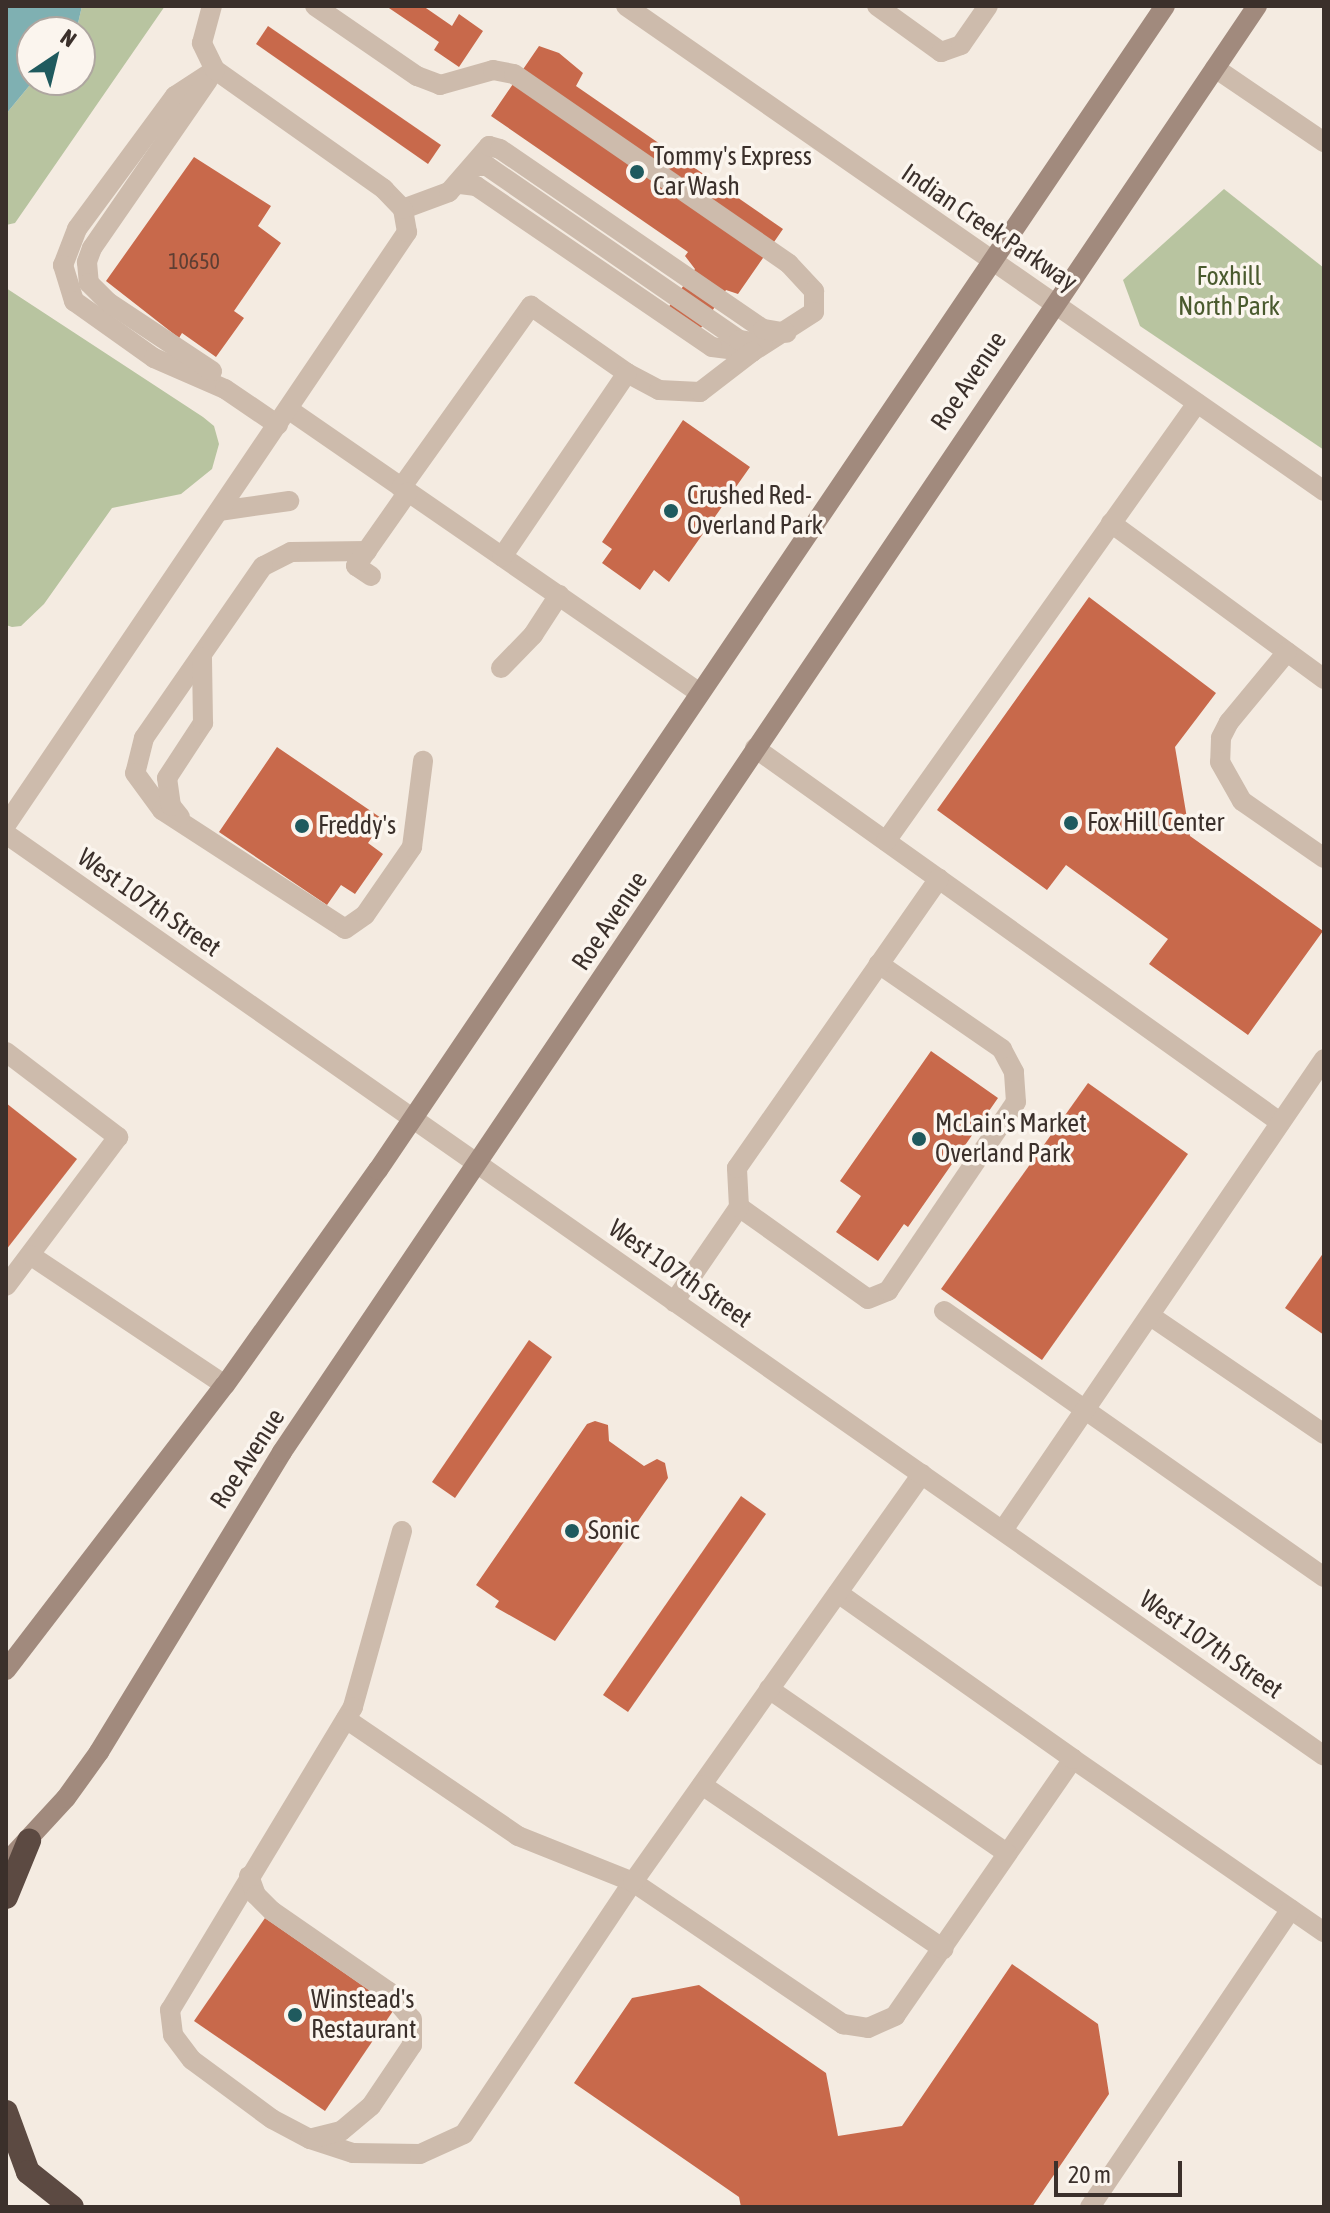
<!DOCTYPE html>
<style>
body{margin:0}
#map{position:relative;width:1330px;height:2213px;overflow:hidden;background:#f4ebe1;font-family:"Asap Condensed",sans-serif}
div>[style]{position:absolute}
.green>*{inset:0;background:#b8c4a0}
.water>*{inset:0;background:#7fb0b2}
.building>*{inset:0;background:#c8694b}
.service>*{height:20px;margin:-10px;padding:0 10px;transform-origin:10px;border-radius:10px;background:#cdbbac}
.minor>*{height:20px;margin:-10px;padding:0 10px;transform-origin:10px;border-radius:10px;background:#cdbbac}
.tertiary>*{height:20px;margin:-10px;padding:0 10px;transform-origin:10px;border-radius:10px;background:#cdbbac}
.secondary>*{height:20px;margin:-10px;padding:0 10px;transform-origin:10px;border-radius:10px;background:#a18a7d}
.motorway>*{height:24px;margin:-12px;padding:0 12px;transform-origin:12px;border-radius:12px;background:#5c4a42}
.dots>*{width:22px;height:22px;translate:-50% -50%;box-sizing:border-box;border:4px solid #fbf5ee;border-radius:50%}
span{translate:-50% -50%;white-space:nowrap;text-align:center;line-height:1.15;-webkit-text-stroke:7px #fbf5ee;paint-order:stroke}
.number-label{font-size:22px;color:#5e3e33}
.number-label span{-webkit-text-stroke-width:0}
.poi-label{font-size:26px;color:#3b302b}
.left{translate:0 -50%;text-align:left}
.street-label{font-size:26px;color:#3b302b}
.park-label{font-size:26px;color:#4a5a2e}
.frame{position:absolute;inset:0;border:8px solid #3b302b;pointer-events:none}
.north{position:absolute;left:16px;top:16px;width:80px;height:80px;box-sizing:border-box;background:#fbf5ee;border:2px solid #aea6a0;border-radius:50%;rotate:35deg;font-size:22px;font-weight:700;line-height:32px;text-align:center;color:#3b302b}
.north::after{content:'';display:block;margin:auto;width:28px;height:36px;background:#1f5a5e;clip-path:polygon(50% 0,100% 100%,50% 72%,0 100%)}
.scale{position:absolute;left:1054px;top:2161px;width:128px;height:36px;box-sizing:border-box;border:4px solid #3b302b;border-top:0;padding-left:10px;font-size:24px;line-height:28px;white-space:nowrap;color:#3b302b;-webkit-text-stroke:6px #fbf5ee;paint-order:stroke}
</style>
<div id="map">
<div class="green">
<div style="clip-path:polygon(82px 6px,165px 6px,15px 223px,6px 225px,6px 114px,34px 80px,80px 80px,80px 32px,76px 32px)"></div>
<div style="clip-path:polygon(1224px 189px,1324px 268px,1324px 450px,1140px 326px,1123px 280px)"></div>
<div style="clip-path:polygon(6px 288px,203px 417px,214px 426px,219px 444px,212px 469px,181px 494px,112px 508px,44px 604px,21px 626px,12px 627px,6px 625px)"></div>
</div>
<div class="water">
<div style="clip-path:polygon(6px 6px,82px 6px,76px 32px,32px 32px,34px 80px,6px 114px)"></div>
</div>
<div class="building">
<div style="clip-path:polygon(386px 6px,423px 6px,452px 26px,459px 14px,483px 31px,459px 67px,434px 50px,439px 42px)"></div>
<div style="clip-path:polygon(268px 26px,441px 145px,428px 164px,256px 44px)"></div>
<div style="clip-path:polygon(539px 46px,559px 53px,583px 73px,576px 86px,783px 229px,738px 294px,726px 290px,691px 343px,659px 321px,695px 269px,685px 256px,688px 252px,491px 116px)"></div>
<div style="clip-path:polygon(194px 157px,271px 206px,258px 226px,281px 243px,234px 311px,244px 318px,216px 357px,182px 333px,179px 338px,106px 281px)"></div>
<div style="clip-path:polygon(683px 420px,750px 467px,669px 582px,654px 570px,640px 590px,602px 563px,612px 549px,602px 542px)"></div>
<div style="clip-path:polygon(1089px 597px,1216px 693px,1175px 747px,1190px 836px,1323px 931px,1248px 1035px,1149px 964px,1168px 939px,1066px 865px,1047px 890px,937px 810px)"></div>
<div style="clip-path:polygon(277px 747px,384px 820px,368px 843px,383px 854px,355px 894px,341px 885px,327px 905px,219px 832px)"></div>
<div style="clip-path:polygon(931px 1051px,998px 1098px,908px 1227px,904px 1224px,878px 1261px,836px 1232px,861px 1196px,840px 1181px)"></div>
<div style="clip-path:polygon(1088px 1083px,1188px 1154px,1042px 1360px,941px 1289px)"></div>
<div style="clip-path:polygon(6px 1103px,77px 1159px,6px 1250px)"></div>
<div style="clip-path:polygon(1324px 1252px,1324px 1335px,1285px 1308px)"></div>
<div style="clip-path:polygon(529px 1340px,552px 1357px,455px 1498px,432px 1482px)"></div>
<div style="clip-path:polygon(595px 1421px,608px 1425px,609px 1441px,644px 1466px,657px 1459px,665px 1463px,668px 1478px,555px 1641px,495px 1607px,499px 1601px,476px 1585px,587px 1424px)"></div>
<div style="clip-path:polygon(741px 1496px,766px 1514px,628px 1712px,603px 1695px)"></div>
<div style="clip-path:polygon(265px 1918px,395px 2008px,325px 2111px,194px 2021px)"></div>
<div style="clip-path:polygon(1012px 1964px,1098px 2024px,1109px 2094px,1032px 2207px,741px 2207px,739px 2197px,574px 2083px,632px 1998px,699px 1985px,826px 2073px,838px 2136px,902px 2126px)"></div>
</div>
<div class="service">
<div style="left:315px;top:6px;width:124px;rotate:34.5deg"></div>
<div style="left:417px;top:76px;width:25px;rotate:21deg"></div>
<div style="left:440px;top:85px;width:55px;rotate:-15.8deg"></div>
<div style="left:493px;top:70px;width:21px;rotate:11deg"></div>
<div style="left:514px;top:74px;width:334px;rotate:34.6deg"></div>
<div style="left:789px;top:264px;width:37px;rotate:47deg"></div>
<div style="left:814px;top:291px;width:21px;rotate:90deg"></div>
<div style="left:814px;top:312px;width:74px;rotate:147.2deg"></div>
<div style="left:752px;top:352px;width:40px;rotate:-172.9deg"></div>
<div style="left:712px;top:347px;width:286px;rotate:-145.7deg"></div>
<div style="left:476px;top:186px;width:16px;rotate:-173deg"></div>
<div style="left:877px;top:6px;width:79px;rotate:35.7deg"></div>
<div style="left:941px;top:52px;width:21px;rotate:-19deg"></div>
<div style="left:961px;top:45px;width:47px;rotate:-55.3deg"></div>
<div style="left:1215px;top:68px;width:132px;rotate:34.2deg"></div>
<div style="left:215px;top:70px;width:48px;rotate:147deg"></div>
<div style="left:175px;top:96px;width:165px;rotate:126.4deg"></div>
<div style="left:77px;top:229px;width:39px;rotate:111deg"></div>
<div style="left:63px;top:265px;width:38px;rotate:73deg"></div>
<div style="left:74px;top:301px;width:98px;rotate:35.5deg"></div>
<div style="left:154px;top:358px;width:77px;rotate:23.6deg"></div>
<div style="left:225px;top:389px;width:64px;rotate:34.2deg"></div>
<div style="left:208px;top:80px;width:204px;rotate:124.6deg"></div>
<div style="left:92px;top:248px;width:15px;rotate:110deg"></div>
<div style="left:87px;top:262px;width:21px;rotate:85deg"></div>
<div style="left:89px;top:283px;width:27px;rotate:45deg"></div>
<div style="left:108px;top:302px;width:125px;rotate:33.6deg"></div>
<div style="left:474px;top:166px;width:13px"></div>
<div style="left:487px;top:166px;width:306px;rotate:34.6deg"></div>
<div style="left:739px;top:340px;width:24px;rotate:9deg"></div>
<div style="left:403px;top:209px;width:49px;rotate:-20.3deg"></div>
<div style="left:449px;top:192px;width:61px;rotate:-49deg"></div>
<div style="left:489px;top:146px;width:11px;rotate:15deg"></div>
<div style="left:500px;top:149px;width:319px;rotate:34.4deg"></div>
<div style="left:763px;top:329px;width:24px;rotate:9deg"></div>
<div style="left:627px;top:373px;width:36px;rotate:28deg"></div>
<div style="left:659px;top:390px;width:41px;rotate:2.8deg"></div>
<div style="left:700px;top:392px;width:66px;rotate:-37.6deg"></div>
<div style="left:288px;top:409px;width:498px;rotate:34.6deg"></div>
<div style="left:401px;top:488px;width:224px;rotate:-54.5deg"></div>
<div style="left:531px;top:306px;width:117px;rotate:34.9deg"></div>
<div style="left:627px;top:373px;width:222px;rotate:124.2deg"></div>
<div style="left:219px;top:511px;width:71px;rotate:-8.1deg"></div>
<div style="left:1111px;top:523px;width:264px;rotate:36.2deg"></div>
<div style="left:367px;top:551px;width:76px;rotate:179.2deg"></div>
<div style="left:291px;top:552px;width:31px;rotate:153deg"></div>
<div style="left:263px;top:566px;width:209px;rotate:124.7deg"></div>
<div style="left:144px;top:738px;width:36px;rotate:104deg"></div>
<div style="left:135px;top:773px;width:46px;rotate:53.9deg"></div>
<div style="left:162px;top:810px;width:218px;rotate:33deg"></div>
<div style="left:345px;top:929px;width:24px;rotate:-35deg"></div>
<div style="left:365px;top:915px;width:83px;rotate:-55.3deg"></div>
<div style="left:412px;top:847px;width:87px;rotate:-82.7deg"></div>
<div style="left:371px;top:576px;width:18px;rotate:-146deg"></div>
<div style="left:356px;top:566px;width:90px;rotate:-54.9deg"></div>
<div style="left:1287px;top:652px;width:91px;rotate:129.6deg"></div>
<div style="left:1229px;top:722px;width:18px;rotate:117deg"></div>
<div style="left:1221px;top:738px;width:24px;rotate:92deg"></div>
<div style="left:1220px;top:762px;width:45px;rotate:60.6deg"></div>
<div style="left:1242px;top:801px;width:100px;rotate:34.8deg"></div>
<div style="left:501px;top:668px;width:46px;rotate:-45.9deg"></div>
<div style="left:533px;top:635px;width:48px;rotate:-57deg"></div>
<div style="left:755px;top:748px;width:645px;rotate:35.47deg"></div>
<div style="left:180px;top:817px;width:14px;rotate:-129deg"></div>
<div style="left:171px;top:806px;width:28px;rotate:-98deg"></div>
<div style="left:167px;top:778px;width:66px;rotate:-56.8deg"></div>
<div style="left:203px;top:723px;width:66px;rotate:-90.9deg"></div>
<div style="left:6px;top:825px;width:716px;rotate:-55.93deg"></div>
<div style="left:407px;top:232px;width:23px;rotate:-100deg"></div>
<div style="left:403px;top:209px;width:28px;rotate:-134deg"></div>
<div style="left:384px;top:189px;width:207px;rotate:-144.8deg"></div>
<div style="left:215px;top:70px;width:30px;rotate:-116deg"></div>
<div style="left:202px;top:43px;width:38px;rotate:-75deg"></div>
<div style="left:886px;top:841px;width:537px;rotate:-54.62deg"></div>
<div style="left:6px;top:1052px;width:141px;rotate:37.2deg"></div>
<div style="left:118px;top:1137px;width:186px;rotate:126.9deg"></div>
<div style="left:739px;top:1207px;width:158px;rotate:35.5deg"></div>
<div style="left:868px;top:1299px;width:22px;rotate:-22deg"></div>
<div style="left:888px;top:1291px;width:228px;rotate:-55.9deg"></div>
<div style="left:1016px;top:1102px;width:30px;rotate:-94deg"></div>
<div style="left:1014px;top:1072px;width:26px;rotate:-118deg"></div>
<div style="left:1002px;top:1049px;width:150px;rotate:-145.4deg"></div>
<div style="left:30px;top:1255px;width:234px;rotate:33.7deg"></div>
<div style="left:674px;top:1302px;width:115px;rotate:-55.6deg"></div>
<div style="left:739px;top:1207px;width:39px;rotate:-93deg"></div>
<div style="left:737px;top:1168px;width:353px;rotate:-55.1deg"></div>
<div style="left:944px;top:1311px;width:464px;rotate:35deg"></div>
<div style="left:1152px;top:1317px;width:208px;rotate:34.2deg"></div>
<div style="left:1003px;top:1530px;width:570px;rotate:-55.72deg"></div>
<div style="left:402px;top:1531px;width:183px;rotate:105.6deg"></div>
<div style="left:353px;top:1707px;width:354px;rotate:121.1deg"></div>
<div style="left:170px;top:2010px;width:25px;rotate:83deg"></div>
<div style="left:173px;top:2035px;width:31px;rotate:53deg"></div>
<div style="left:192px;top:2060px;width:99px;rotate:36.4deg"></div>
<div style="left:272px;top:2119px;width:43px;rotate:27.8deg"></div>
<div style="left:310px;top:2139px;width:45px;rotate:18deg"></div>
<div style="left:353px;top:2153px;width:67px;rotate:0.9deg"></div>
<div style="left:420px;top:2154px;width:48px;rotate:-24.4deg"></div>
<div style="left:464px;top:2134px;width:303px;rotate:-56.2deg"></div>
<div style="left:633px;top:1882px;width:254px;rotate:34.1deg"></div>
<div style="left:843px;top:2024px;width:25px;rotate:9deg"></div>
<div style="left:868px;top:2028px;width:30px;rotate:-24deg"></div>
<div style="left:895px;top:2016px;width:313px;rotate:-55.3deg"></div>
<div style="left:1073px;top:1759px;width:305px;rotate:34.6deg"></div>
<div style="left:838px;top:1593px;width:288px;rotate:35.2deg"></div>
<div style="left:769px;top:1689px;width:289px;rotate:34.6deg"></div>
<div style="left:346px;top:1719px;width:208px;rotate:34.2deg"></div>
<div style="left:518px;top:1836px;width:124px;rotate:21.8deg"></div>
<div style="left:633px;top:1882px;width:500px;rotate:-54.7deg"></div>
<div style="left:702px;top:1785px;width:292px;rotate:34.2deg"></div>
<div style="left:249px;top:1876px;width:20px;rotate:70deg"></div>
<div style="left:256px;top:1895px;width:23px;rotate:45deg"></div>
<div style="left:272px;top:1911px;width:142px;rotate:34.7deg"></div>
<div style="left:389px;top:1992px;width:35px;rotate:50deg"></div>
<div style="left:412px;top:2019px;width:26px;rotate:90deg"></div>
<div style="left:412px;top:2045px;width:73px;rotate:123.9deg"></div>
<div style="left:371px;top:2106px;width:39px;rotate:140deg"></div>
<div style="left:341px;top:2131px;width:32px;rotate:166deg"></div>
<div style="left:1090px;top:2207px;width:359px;rotate:-56deg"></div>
</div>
<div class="minor">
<div style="left:6px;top:834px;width:1608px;rotate:34.97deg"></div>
</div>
<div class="tertiary">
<div style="left:626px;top:6px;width:850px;rotate:34.79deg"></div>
</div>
<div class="secondary">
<div style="left:6px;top:1670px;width:359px;rotate:-52.5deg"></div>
<div style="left:225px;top:1385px;width:264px;rotate:-54.6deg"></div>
<div style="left:378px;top:1170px;width:1405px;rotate:-55.94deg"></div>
<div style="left:6px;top:1863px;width:88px;rotate:-47.3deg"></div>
<div style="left:66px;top:1798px;width:57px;rotate:-54.3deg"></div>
<div style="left:99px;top:1752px;width:351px;rotate:-58.6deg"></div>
<div style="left:282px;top:1452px;width:1744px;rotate:-56.01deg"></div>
</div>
<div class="motorway">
<div style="left:6px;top:1897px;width:61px;rotate:-67.7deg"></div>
<div style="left:6px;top:2112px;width:64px;rotate:69.9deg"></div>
<div style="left:28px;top:2172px;width:56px;rotate:38.5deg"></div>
</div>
<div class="dots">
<div style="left:637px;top:172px;background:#1f5a5e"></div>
<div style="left:671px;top:511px;background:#1f5a5e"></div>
<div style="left:1071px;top:823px;background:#1f5a5e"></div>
<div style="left:302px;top:826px;background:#1f5a5e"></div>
<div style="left:919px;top:1139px;background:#1f5a5e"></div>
<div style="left:572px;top:1531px;background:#1f5a5e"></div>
<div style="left:295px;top:2015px;background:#1f5a5e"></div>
</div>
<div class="number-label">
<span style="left:194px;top:262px">10650</span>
</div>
<div class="poi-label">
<span class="left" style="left:653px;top:172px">Tommy's Express<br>Car Wash</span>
<span class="left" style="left:687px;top:511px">Crushed Red-<br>Overland Park</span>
<span class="left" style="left:1087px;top:823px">Fox Hill Center</span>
<span class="left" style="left:318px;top:826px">Freddy's</span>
<span class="left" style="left:935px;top:1139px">McLain's Market<br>Overland Park</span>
<span class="left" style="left:588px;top:1531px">Sonic</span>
<span class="left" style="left:311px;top:2015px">Winstead's<br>Restaurant</span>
</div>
<div class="street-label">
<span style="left:989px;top:228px;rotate:34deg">Indian Creek Parkway</span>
<span style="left:969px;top:381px;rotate:-56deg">Roe Avenue</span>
<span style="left:149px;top:903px;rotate:35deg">West 107th Street</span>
<span style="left:610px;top:921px;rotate:-56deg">Roe Avenue</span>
<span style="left:680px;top:1274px;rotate:35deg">West 107th Street</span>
<span style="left:248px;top:1459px;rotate:-57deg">Roe Avenue</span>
<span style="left:1211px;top:1645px;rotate:35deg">West 107th Street</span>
</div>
<div class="park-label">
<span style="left:1229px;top:292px">Foxhill<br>North Park</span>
</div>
<div class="frame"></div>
<div class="north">N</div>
<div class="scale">20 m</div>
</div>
